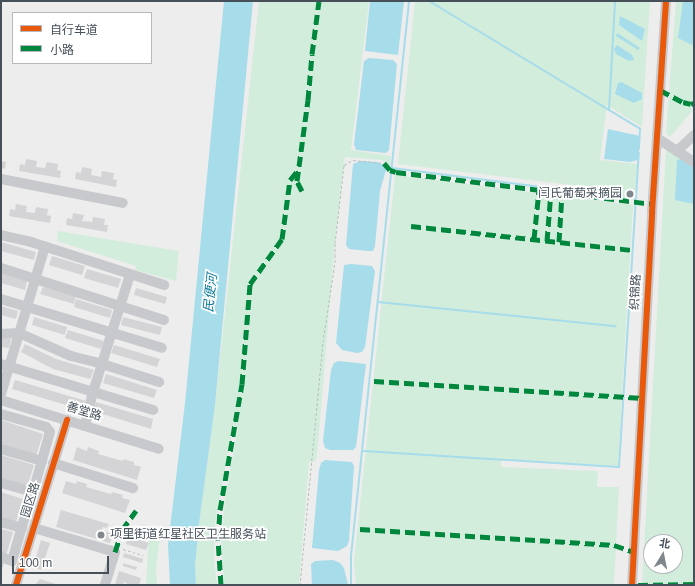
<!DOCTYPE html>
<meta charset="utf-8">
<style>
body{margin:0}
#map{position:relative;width:695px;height:586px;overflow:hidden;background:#eeeded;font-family:Helvetica,"Noto Sans SC",sans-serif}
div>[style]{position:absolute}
.green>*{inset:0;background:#d2eddc}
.water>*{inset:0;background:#a7dcea}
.stream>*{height:2px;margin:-1px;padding:0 1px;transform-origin:1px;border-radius:1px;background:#a7dcea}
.building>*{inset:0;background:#d4d4d6}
.path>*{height:1px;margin-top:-0.5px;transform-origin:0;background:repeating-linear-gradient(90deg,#b6c1bd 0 3px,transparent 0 5px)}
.minor>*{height:10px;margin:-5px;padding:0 5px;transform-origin:5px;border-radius:5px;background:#c7c9cc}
.quiet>*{height:5px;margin-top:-2.5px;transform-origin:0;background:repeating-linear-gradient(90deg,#00873e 0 10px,transparent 0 15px)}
.cycleway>*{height:6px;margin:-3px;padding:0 3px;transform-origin:3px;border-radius:3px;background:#e8590c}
.dots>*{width:11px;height:11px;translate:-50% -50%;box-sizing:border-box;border:2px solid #fff;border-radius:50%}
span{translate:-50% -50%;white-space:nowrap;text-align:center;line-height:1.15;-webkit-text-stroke:3.5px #fff;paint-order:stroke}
.poi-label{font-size:12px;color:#455059}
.right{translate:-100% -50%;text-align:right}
.left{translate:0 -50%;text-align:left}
.street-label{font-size:12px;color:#455059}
.water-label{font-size:13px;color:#107c9a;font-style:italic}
.frame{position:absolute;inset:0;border:2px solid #455059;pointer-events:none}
.legend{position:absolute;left:12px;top:12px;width:140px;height:52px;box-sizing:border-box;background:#fff;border:1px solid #b5b9bd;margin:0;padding:5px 7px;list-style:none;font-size:12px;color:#455059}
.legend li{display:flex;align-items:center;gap:8px;height:20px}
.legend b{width:20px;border:1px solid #b5b9bd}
.north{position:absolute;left:643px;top:534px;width:40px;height:40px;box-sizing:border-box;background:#fff;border:1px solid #b5b9bd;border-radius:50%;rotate:10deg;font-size:11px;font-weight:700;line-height:16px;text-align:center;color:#455059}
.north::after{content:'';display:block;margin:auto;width:14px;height:18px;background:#80878d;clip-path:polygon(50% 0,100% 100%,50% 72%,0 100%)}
.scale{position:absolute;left:12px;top:556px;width:97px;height:18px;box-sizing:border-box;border:2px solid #455059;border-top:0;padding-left:5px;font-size:12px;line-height:14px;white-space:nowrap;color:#455059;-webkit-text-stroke:3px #fff;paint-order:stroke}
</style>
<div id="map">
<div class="green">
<div style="clip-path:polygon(259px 1px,369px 1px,351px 150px,391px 156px,390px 167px,382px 160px,345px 157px,334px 251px,319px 434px,316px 461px,309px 462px,299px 585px,224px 585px,221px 536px,226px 494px,238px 427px,233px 426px,215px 523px,214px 559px,217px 585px,196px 585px,195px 566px,199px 524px,215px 405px)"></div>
<div style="clip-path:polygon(415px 1px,650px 1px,642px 127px,607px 105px,600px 160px,637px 164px,634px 200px,595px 195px,596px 188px,398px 164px)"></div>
<div style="clip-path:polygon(676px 1px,694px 1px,694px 99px,692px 111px,670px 137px,666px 133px)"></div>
<div style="clip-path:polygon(evenodd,666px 148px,694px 166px,694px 585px,642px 585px,666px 148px,651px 542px,675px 542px,675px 566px,651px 566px,651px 542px)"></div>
<div style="clip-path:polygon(395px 175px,633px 205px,618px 466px,501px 459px,501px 467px,598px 471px,597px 487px,619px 487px,614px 585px,356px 585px,354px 562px)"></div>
<div style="clip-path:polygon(58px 231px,179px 251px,176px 281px,135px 270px,136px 266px,57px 241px)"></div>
<div style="clip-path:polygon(149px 535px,160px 537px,156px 569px,157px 585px,146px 585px)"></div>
</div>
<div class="water">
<div style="clip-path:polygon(224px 1px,253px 1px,215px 405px,199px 524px,195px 566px,196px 585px,170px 585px,168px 545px,185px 403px)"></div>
<div style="clip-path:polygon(370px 1px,404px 1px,398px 55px,365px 51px)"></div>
<div style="clip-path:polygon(683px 1px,694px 1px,694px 46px,678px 38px)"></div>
<div style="clip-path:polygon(620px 16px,645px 29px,642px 41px,619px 25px)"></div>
<div style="clip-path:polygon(617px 33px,640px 48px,638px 50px,616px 36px)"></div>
<div style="clip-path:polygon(617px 45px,632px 55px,634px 60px,629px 61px,616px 54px,614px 49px)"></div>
<div style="clip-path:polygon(369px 58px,393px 60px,397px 64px,389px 150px,386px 153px,356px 150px,354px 144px,364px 61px)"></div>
<div style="clip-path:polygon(621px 82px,642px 93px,642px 99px,634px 103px,615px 94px,618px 83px)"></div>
<div style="clip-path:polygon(608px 129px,640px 136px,638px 160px,630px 162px,604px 159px)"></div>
<div style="clip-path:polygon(681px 159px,694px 168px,694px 204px,675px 200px,677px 160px)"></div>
<div style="clip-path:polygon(360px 161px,377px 162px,384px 165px,386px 170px,380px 191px,375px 246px,373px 251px,368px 251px,349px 249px,346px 245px,353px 164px)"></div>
<div style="clip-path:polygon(351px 264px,372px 266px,375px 271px,365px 347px,362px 352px,357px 353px,342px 350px,336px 343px,344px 265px)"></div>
<div style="clip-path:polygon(338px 361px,366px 364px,356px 447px,353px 450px,330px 450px,325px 448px,323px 441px,331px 370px,334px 363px)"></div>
<div style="clip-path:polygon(325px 460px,352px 462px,354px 466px,349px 541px,347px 546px,338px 551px,312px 548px,319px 470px,321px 463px)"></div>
<div style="clip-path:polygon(333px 560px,340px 563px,344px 568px,348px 585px,312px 585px,311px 564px,315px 561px)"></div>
</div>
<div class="stream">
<div style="left:429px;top:1px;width:247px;rotate:31.2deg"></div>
<div style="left:640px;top:129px;width:20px;rotate:93deg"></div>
<div style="left:609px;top:110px;width:109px;rotate:-86.8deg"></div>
<div style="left:392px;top:168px;width:205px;rotate:7.3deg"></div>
<div style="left:378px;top:302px;width:239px;rotate:5.8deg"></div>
<div style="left:363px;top:451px;width:256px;rotate:3.6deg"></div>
<div style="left:619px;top:467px;width:315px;rotate:-86.4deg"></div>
<div style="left:351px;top:585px;width:29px;rotate:-90deg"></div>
<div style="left:351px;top:556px;width:558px;rotate:-84.03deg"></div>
</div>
<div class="building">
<div style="clip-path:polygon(26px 159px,37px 161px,36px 167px,45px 168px,47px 162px,58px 164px,57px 170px,61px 171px,60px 178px,19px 171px,20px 164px,25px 165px)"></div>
<div style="clip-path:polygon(1px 161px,6px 162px,5px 169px,1px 168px)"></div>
<div style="clip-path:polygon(82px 167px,92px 169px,91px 175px,101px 177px,102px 171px,114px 173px,113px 179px,117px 180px,116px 187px,75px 179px,76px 172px,81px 173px)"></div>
<div style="clip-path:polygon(16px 204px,27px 206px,26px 212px,35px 213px,36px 207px,48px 209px,47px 215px,51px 216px,50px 223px,9px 216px,10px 209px,15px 210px)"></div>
<div style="clip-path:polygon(73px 213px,84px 215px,82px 221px,92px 222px,93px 217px,105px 219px,104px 225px,108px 225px,107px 232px,66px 225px,67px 218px,72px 219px)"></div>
<div style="clip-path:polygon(1px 242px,36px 252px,34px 260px,1px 251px)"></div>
<div style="clip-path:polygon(52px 256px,85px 266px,82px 275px,49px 265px)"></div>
<div style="clip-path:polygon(87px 269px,121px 279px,118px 288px,84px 278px)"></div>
<div style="clip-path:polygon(1px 273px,27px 281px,25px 290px,1px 283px)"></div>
<div style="clip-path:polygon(43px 287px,76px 296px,74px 304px,40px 294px)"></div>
<div style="clip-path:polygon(136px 288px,167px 297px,165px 304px,134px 295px)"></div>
<div style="clip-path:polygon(76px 299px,112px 310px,110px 318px,74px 307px)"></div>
<div style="clip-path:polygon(1px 306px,18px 311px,16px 319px,1px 315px)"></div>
<div style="clip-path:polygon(34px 317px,67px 327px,65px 335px,32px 325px)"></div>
<div style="clip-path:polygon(123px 317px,162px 327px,160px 335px,121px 325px)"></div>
<div style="clip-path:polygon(68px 330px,104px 341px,101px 349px,65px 338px)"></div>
<div style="clip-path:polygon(1px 338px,11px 339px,9px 348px,1px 347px)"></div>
<div style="clip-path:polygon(25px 344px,56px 359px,94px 370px,90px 379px,53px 369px,21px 352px)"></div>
<div style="clip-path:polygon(114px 345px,160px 359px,157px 367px,111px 353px)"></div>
<div style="clip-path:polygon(106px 374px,157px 390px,154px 398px,103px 383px)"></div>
<div style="clip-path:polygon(15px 380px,86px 401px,83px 410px,12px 389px)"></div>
<div style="clip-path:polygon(96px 402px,153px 419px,151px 429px,93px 411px)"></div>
<div style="clip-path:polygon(1px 420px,43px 434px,36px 456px,1px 444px)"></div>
<div style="clip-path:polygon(77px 447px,87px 451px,88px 447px,99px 451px,98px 454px,123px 461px,123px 459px,134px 462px,134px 465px,141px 467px,137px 480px,73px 460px)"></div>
<div style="clip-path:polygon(1px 455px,34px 465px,27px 488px,1px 480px)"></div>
<div style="clip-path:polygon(66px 481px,76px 484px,77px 481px,87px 484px,86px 487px,111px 494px,112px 492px,123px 495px,122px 498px,130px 500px,125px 513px,62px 493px)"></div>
<div style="clip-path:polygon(1px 492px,23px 499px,16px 522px,1px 517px)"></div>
<div style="clip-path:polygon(61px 510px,109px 524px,107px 528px,103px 527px,102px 530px,113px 534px,110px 543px,56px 527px)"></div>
<div style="clip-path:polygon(1px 529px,13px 532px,6px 556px,1px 554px)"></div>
<div style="clip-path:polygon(128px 536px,149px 543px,146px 550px,126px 544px)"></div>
<div style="clip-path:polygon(41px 540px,50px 543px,41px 570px,33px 567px)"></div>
<div style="clip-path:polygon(124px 553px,143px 559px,142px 563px,123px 557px)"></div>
<div style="clip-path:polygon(1px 562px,4px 563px,1px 572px)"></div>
<div style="clip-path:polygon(123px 563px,137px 567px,136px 570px,123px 566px)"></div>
<div style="clip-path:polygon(119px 571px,141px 578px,139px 585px,130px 585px,124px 582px,123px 585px,115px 585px)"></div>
<div style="clip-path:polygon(40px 579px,59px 585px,38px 585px,36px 584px)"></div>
</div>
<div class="path">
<div style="left:123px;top:549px;width:21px;rotate:17deg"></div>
<div style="left:300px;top:585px;width:244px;rotate:-84.6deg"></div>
<div style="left:323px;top:342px;width:81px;rotate:-81.5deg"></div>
<div style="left:335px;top:262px;width:19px;rotate:-90deg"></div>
<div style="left:335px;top:243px;width:79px;rotate:-83.4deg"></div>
<div style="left:344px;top:165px;width:10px;rotate:-29deg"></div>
<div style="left:353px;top:160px;width:31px;rotate:6deg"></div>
</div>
<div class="minor">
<div style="left:657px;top:138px;width:44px;rotate:33deg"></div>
<div style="left:677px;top:151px;width:23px;rotate:-43deg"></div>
<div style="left:1px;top:179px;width:124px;rotate:11.1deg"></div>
<div style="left:1px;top:235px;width:31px;rotate:13deg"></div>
<div style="left:31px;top:242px;width:140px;rotate:17.9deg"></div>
<div style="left:1px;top:268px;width:171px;rotate:17.7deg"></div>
<div style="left:1px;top:299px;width:168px;rotate:16.9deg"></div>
<div style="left:1px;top:334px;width:18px;rotate:-3deg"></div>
<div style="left:19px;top:333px;width:57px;rotate:23.9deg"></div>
<div style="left:71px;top:356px;width:32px;rotate:14deg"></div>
<div style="left:102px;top:364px;width:60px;rotate:17.5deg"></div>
<div style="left:1px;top:364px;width:159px;rotate:16.8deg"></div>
<div style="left:1px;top:394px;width:154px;rotate:-73.4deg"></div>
<div style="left:1px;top:400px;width:165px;rotate:17.2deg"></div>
<div style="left:1px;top:414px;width:47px;rotate:16.1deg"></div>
<div style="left:46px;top:427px;width:6px;rotate:51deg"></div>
<div style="left:50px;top:432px;width:62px;rotate:105.8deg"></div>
<div style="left:33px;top:492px;width:33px;rotate:-164deg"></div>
<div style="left:85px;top:426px;width:35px;rotate:-77deg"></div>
<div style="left:93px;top:392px;width:123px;rotate:-72.5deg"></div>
<div style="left:1px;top:449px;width:43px;rotate:16.3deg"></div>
<div style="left:53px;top:463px;width:84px;rotate:17.4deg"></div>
<div style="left:1px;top:522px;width:22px;rotate:16deg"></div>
<div style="left:34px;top:528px;width:84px;rotate:16.5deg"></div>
<div style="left:115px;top:552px;width:34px;rotate:107deg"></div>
<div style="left:1px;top:557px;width:12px;rotate:20deg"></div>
<div style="left:12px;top:561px;width:65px;rotate:-73.8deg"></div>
<div style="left:16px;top:585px;width:173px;rotate:-72.8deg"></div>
<div style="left:632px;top:585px;width:374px;rotate:-86.9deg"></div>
<div style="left:652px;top:212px;width:211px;rotate:-86.2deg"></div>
</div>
<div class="quiet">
<div style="left:660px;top:90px;width:26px;rotate:28deg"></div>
<div style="left:683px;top:102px;width:8px;rotate:14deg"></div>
<div style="left:691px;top:104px;width:3px;rotate:-18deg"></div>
<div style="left:384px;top:163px;width:9px;rotate:49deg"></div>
<div style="left:390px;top:170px;width:6px;rotate:18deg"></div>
<div style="left:396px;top:172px;width:258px;rotate:7.1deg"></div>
<div style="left:302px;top:191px;width:11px;rotate:-117deg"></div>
<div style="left:297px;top:181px;width:82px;rotate:-82.3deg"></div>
<div style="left:308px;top:100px;width:46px;rotate:-85deg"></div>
<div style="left:312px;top:54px;width:53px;rotate:-82.5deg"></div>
<div style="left:411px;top:226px;width:221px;rotate:6.2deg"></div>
<div style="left:534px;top:239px;width:49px;rotate:-84.2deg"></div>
<div style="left:547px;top:241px;width:50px;rotate:-85.4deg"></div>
<div style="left:559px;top:242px;width:49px;rotate:-86.5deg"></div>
<div style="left:374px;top:381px;width:269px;rotate:3.6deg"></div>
<div style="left:360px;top:529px;width:255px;rotate:3.6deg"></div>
<div style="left:614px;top:545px;width:21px;rotate:19deg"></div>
<div style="left:115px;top:552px;width:23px;rotate:-72deg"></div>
<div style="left:122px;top:530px;width:24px;rotate:-54deg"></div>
<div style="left:221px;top:585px;width:46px;rotate:-93.7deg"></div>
<div style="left:218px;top:539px;width:29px;rotate:-86deg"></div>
<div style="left:220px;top:510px;width:128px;rotate:-80.1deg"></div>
<div style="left:242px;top:384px;width:100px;rotate:-85.4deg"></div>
<div style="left:250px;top:284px;width:55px;rotate:-54.6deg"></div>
<div style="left:282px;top:239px;width:60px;rotate:-82.3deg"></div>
<div style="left:290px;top:180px;width:14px;rotate:-51deg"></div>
<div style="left:638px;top:585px;width:56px;rotate:-1deg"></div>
</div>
<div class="cycleway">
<div style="left:16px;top:585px;width:173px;rotate:-72.8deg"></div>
<div style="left:632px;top:585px;width:374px;rotate:-86.9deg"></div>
<div style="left:652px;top:212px;width:211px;rotate:-86.2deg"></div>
</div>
<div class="dots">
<div style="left:630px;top:194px;background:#80878d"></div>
<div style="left:101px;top:535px;background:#80878d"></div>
</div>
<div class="poi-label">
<span class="right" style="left:622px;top:194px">闫氏葡萄采摘园</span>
<span class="left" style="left:110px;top:535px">项里街道红星社区卫生服务站</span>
</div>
<div class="street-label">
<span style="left:636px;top:292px;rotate:-87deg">织锦路</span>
<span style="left:84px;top:412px;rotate:17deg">善堂路</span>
<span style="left:31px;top:500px;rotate:-73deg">园区路</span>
</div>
<div class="water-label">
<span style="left:211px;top:293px;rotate:-84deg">民便河</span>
</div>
<div class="frame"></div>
<ul class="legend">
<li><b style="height:5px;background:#e8590c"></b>自行车道</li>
<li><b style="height:5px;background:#00873e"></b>小路</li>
</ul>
<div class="north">北</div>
<div class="scale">100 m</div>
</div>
